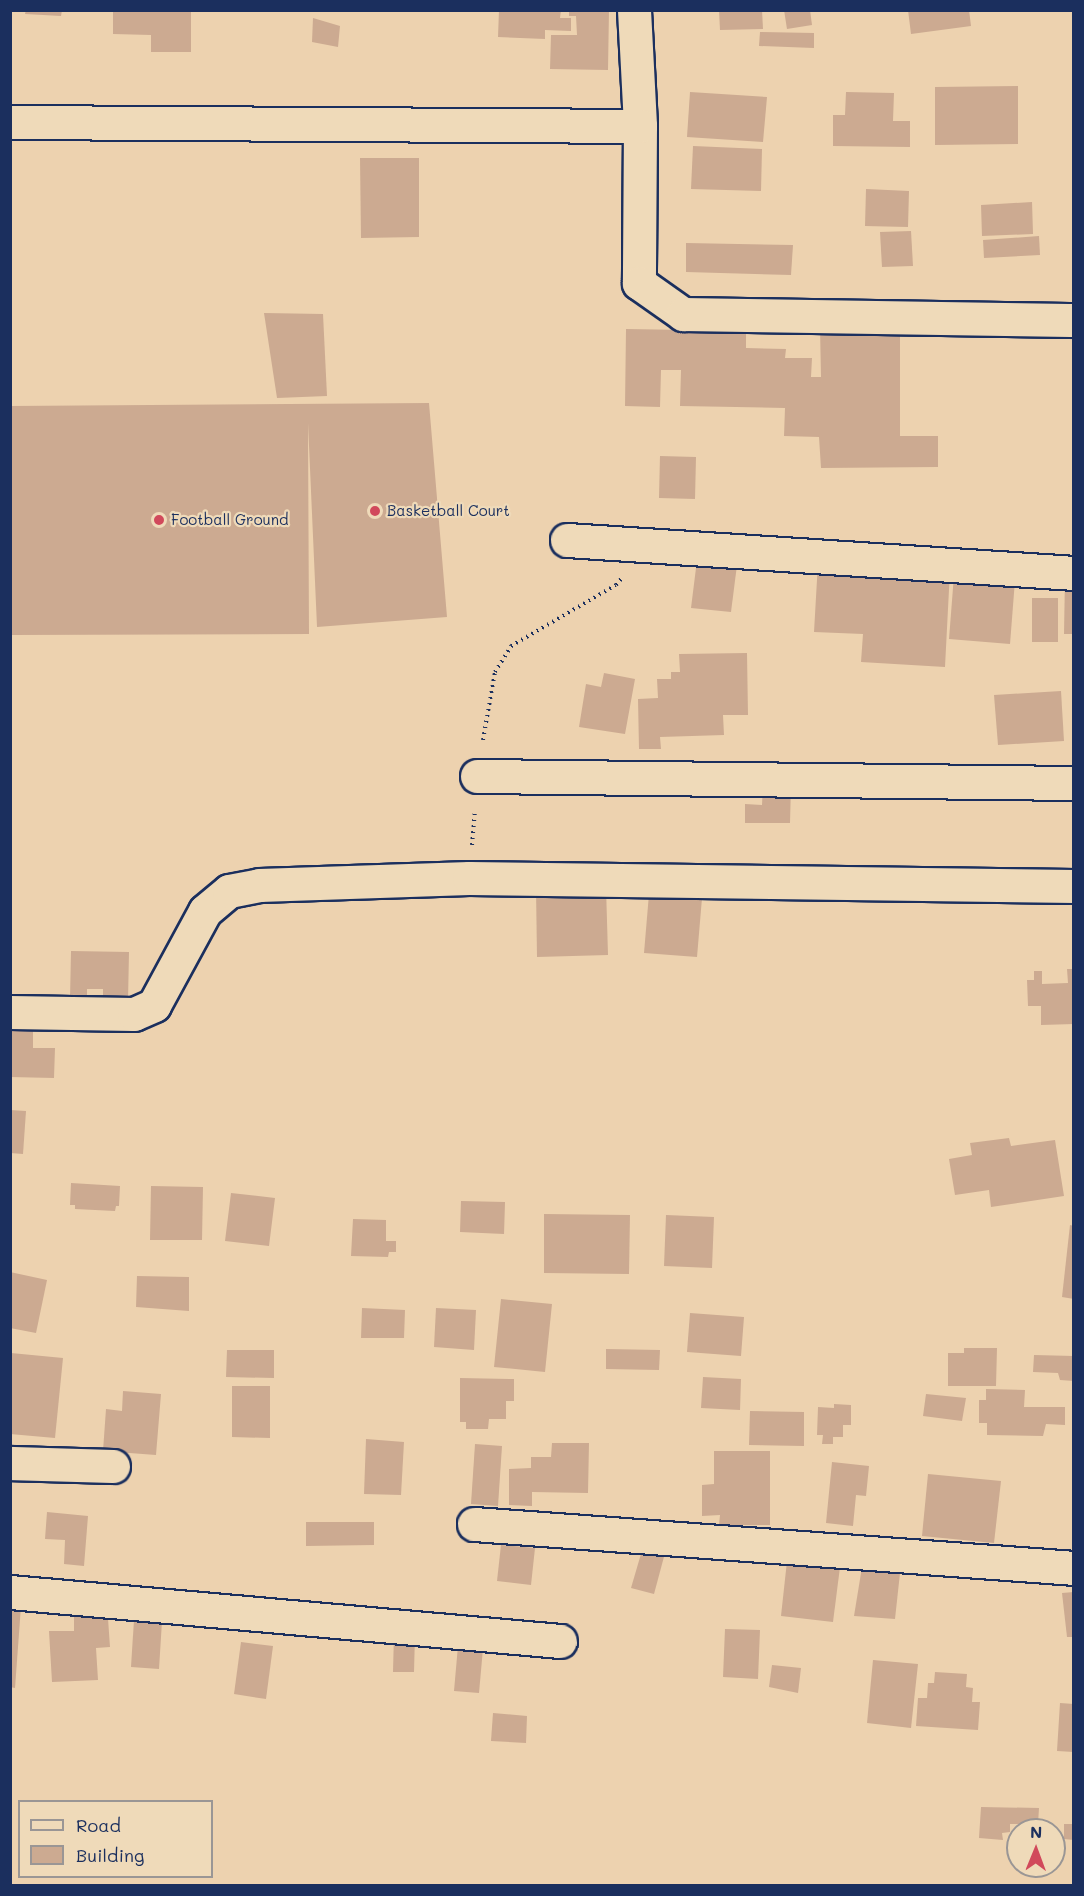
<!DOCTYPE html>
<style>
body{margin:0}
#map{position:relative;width:1084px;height:1896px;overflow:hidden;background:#edd2af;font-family:Mali,sans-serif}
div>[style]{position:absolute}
.building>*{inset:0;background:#ccaa91}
.path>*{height:4px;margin-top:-2px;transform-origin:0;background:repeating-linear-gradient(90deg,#1b2f5e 0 1.5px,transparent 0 6px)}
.roads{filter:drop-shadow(2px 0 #1b2f5e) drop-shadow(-2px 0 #1b2f5e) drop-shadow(0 2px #1b2f5e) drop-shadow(0 -2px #1b2f5e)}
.minor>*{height:33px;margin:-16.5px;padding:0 16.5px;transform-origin:16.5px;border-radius:16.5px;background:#efdab9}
.dots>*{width:16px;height:16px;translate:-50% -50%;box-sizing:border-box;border:3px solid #efdab9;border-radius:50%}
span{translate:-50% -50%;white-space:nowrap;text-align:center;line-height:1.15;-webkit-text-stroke:4.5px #efdab9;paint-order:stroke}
.poi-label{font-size:15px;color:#1b2f5e}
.left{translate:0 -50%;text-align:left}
.frame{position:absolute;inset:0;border:12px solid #1b2f5e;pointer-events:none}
.legend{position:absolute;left:18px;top:1800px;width:195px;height:78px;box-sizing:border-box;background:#efdab9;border:2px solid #9a9695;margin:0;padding:8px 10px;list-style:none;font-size:18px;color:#1b2f5e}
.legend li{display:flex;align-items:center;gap:12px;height:30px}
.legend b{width:30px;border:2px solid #9a9695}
.north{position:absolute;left:1006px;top:1818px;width:60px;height:60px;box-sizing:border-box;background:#efdab9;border:2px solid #9a9695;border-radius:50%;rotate:1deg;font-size:16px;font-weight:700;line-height:24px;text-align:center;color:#1b2f5e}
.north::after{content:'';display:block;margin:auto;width:21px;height:27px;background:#d1495b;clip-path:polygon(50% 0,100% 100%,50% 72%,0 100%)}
</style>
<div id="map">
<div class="building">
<div style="clip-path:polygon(26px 10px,62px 10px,61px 16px,25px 14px)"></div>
<div style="clip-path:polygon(113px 10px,191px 10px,191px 52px,151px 52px,151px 35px,113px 34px)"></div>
<div style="clip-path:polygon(499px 10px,561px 10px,560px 18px,571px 18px,571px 31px,545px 30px,545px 39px,498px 37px)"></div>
<div style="clip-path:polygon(569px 10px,609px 10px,608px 70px,550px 69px,551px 35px,577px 35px,576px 16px,569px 16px)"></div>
<div style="clip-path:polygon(719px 10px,762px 10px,763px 29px,720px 30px)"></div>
<div style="clip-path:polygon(784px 10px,810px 10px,812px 25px,787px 29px)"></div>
<div style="clip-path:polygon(908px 10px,969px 10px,971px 26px,911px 34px)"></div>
<div style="clip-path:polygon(313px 18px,340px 26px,338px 47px,312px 42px)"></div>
<div style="clip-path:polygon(760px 32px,814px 33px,814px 48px,759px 46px)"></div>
<div style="clip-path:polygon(1018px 86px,1018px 144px,935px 145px,935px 87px)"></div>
<div style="clip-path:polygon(690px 92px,767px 97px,763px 142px,687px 137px)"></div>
<div style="clip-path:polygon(846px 92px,894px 93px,893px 121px,910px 121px,910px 147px,833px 146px,833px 115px,845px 115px)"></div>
<div style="clip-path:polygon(693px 146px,762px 149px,761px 191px,691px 189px)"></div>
<div style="clip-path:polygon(360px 158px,419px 158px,419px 237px,361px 238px)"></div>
<div style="clip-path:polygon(866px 189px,909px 191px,908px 227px,865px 226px)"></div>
<div style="clip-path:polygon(1032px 202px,1033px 234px,982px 236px,981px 205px)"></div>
<div style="clip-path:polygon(911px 231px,913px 266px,882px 267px,880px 232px)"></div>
<div style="clip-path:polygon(1039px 236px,1040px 255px,984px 258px,983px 240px)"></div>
<div style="clip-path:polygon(686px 243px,793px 245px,791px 275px,686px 272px)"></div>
<div style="clip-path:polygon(264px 313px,323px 314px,327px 396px,277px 398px)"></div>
<div style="clip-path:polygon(820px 328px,900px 328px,900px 436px,938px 436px,938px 467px,821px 468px,819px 437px,784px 436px,785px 408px,680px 406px,681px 370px,661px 370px,660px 407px,625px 406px,626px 329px,746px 331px,746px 348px,786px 349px,785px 358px,812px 358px,811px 377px,821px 377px)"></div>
<div style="clip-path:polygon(429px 403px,447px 617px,317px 627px,308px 423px,309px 634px,10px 635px,10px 406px)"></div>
<div style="clip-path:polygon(660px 456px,696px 457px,695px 499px,659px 498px)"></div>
<div style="clip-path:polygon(697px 560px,737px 565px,731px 612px,691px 608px)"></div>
<div style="clip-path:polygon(818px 562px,950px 570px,945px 667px,861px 662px,863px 634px,814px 632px)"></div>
<div style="clip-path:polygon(954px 575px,1015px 580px,1010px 644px,949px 639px)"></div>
<div style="clip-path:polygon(1065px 577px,1074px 577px,1074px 634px,1064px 634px)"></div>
<div style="clip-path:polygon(1032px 598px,1058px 598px,1058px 642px,1032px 642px)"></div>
<div style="clip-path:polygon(747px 653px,748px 715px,723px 715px,724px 735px,660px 737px,661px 749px,639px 749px,638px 699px,658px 698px,657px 679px,671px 679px,671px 672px,680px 672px,679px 654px)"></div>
<div style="clip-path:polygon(604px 673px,635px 679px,625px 734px,579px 727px,586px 684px,601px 687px)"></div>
<div style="clip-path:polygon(1061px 691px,1064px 741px,998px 745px,994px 695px)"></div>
<div style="clip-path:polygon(763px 784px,791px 784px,790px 823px,745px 823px,745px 804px,762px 805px)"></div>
<div style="clip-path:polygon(606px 887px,608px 955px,537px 957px,536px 888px)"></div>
<div style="clip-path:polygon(649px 894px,702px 898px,697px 957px,644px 953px)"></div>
<div style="clip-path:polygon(71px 951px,129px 952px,128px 1001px,103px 1000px,103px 989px,87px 989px,87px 999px,70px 999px)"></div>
<div style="clip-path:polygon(1067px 969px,1074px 969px,1074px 1024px,1041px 1025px,1041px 1006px,1028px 1006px,1027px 980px,1034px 980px,1034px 971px,1042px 971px,1042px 984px,1068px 983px)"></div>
<div style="clip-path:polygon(10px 1023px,33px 1023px,33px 1048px,55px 1048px,54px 1078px,10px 1077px)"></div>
<div style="clip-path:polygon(10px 1110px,26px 1111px,23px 1154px,10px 1153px)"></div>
<div style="clip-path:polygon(1009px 1138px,1011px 1146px,1055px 1140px,1064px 1196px,991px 1207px,989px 1190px,955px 1195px,949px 1159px,972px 1155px,970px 1143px)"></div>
<div style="clip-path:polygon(71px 1183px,120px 1186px,119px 1206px,116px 1206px,115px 1211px,75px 1209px,75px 1205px,70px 1205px)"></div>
<div style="clip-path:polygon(151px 1186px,203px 1187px,202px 1240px,150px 1240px)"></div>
<div style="clip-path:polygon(231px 1193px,275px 1198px,269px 1246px,225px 1241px)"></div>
<div style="clip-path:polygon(461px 1201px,505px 1202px,504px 1234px,460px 1232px)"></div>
<div style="clip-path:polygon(544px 1214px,630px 1215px,629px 1274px,544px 1273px)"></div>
<div style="clip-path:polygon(666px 1215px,714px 1217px,712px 1268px,664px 1266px)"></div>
<div style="clip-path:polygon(353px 1219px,386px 1220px,386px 1241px,396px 1241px,396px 1252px,389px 1252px,388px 1257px,351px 1256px)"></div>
<div style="clip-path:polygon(1070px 1225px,1074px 1226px,1074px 1299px,1062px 1297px)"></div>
<div style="clip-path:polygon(10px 1272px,47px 1280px,36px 1333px,10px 1328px)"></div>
<div style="clip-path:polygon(137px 1276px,189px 1277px,189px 1311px,136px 1307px)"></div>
<div style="clip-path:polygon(501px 1299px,552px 1304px,545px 1372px,494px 1367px)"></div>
<div style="clip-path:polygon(362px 1308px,405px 1310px,404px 1338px,361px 1338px)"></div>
<div style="clip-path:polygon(436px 1308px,476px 1310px,474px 1350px,434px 1347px)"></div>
<div style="clip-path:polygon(690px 1313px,744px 1317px,741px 1356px,687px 1352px)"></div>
<div style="clip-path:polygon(964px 1348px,997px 1348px,996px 1386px,948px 1386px,948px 1353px,964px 1353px)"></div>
<div style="clip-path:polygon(606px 1349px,660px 1350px,659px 1370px,606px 1369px)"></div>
<div style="clip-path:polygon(227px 1350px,274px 1350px,274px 1378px,226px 1377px)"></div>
<div style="clip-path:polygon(11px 1353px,63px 1358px,55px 1438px,10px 1434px)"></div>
<div style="clip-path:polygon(1034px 1355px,1074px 1356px,1074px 1381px,1060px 1380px,1058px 1373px,1033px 1372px)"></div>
<div style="clip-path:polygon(703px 1377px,741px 1379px,740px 1410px,701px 1408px)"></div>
<div style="clip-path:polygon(460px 1378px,514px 1379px,514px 1401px,506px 1401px,506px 1419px,489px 1419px,488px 1429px,466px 1429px,466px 1422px,460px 1422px)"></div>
<div style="clip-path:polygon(232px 1386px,270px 1386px,270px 1438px,232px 1437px)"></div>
<div style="clip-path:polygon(986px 1389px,1025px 1390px,1024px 1407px,1065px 1407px,1065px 1425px,1046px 1424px,1043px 1436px,987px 1435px,987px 1423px,979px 1423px,979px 1400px,986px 1400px)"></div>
<div style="clip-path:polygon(123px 1391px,161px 1394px,156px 1455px,103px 1451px,106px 1409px,122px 1411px)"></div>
<div style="clip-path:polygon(926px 1394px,966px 1398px,962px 1421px,923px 1416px)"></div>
<div style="clip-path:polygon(834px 1404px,851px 1405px,851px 1425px,843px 1425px,843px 1437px,833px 1437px,833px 1444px,822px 1444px,823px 1435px,817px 1435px,818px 1407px,834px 1408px)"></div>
<div style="clip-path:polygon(750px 1411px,804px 1412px,804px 1446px,749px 1445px)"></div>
<div style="clip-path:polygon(366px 1439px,404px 1442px,401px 1495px,364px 1494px)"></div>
<div style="clip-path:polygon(552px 1443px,589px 1443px,588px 1493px,532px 1492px,532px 1506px,509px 1505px,509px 1469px,531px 1468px,531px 1457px,551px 1457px)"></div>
<div style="clip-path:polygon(475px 1444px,502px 1446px,498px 1506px,471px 1504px)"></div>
<div style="clip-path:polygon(714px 1451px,770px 1451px,770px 1525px,719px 1525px,720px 1515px,702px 1516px,702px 1485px,714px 1484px)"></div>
<div style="clip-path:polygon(832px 1462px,869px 1466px,866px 1496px,856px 1495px,853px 1526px,826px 1523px)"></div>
<div style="clip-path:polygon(928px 1474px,1001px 1481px,994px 1543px,922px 1536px)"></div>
<div style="clip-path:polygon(47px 1512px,88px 1516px,84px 1566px,64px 1564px,65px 1540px,45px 1539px)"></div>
<div style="clip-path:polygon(306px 1522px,374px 1522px,374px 1545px,306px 1546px)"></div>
<div style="clip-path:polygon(501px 1545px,535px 1548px,531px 1585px,497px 1581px)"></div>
<div style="clip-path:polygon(643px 1547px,665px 1553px,654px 1594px,631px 1588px)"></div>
<div style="clip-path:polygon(787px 1561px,840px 1567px,833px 1622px,781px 1616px)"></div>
<div style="clip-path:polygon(862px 1567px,900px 1573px,895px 1619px,854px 1616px)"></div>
<div style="clip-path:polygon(1074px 1592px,1074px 1637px,1067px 1637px,1062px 1593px)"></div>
<div style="clip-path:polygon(107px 1604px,110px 1647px,96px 1648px,98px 1680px,52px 1682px,49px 1631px,74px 1631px,74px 1605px)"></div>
<div style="clip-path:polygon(135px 1604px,163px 1605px,159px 1669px,131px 1667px)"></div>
<div style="clip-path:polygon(10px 1605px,21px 1606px,15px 1688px,10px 1687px)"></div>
<div style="clip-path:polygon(460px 1623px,485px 1626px,479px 1693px,454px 1691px)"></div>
<div style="clip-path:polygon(725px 1629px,760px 1630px,758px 1679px,723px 1677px)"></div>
<div style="clip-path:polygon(394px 1633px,415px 1634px,414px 1672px,393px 1672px)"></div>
<div style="clip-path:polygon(241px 1642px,273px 1646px,266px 1699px,234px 1694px)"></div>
<div style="clip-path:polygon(873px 1660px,918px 1664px,911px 1728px,867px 1723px)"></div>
<div style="clip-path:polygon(772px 1665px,801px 1668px,798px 1693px,769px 1687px)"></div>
<div style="clip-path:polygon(935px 1672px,967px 1674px,966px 1687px,973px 1688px,972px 1702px,980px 1702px,978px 1730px,916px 1726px,918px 1698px,927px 1698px,928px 1683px,934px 1683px)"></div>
<div style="clip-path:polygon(1060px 1703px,1074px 1704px,1074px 1752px,1057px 1751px)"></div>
<div style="clip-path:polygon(493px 1713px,527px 1716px,526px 1743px,491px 1741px)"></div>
<div style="clip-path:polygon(981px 1807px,1039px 1808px,1038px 1824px,1010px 1824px,1010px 1832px,1002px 1833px,1003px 1840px,979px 1838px)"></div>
<div style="clip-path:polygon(1064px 1824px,1074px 1824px,1074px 1840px,1064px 1839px)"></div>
</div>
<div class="path">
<div style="left:483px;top:740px;width:69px;rotate:-80deg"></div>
<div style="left:495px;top:672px;width:31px;rotate:-58deg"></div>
<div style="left:511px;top:646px;width:121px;rotate:-30.2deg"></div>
<div style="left:616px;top:585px;width:8px;rotate:-50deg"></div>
<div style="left:472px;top:845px;width:35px;rotate:-85deg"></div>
</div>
<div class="roads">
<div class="minor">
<div style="left:634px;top:10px;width:116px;rotate:87deg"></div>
<div style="left:640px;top:126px;width:157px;rotate:90.4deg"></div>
<div style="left:639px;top:283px;width:54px;rotate:35.2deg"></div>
<div style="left:683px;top:314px;width:391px;rotate:0.9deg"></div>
<div style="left:10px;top:122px;width:630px;rotate:0.36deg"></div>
<div style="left:567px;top:540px;width:508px;rotate:3.72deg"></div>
<div style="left:477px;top:776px;width:597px;rotate:0.67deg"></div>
<div style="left:10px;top:1012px;width:124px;rotate:0.9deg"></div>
<div style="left:134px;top:1014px;width:22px;rotate:-24deg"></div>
<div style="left:154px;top:1005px;width:107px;rotate:-61.5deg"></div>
<div style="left:205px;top:911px;width:31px;rotate:-40deg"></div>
<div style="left:229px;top:891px;width:31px;rotate:-11deg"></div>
<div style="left:259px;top:885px;width:210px;rotate:-1.9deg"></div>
<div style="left:469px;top:878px;width:605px;rotate:0.76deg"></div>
<div style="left:10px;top:1463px;width:103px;rotate:1.7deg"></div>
<div style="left:474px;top:1524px;width:602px;rotate:4.19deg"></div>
<div style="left:10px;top:1592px;width:552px;rotate:5.09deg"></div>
</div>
</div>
<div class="dots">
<div style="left:375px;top:511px;background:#d1495b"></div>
<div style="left:159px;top:520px;background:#d1495b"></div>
</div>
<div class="poi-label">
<span class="left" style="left:387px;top:511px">Basketball Court</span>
<span class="left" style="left:171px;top:520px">Football Ground</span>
</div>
<div class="frame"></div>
<ul class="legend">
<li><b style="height:8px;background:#efdab9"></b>Road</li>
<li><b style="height:16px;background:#ccaa91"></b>Building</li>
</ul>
<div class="north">N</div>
</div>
